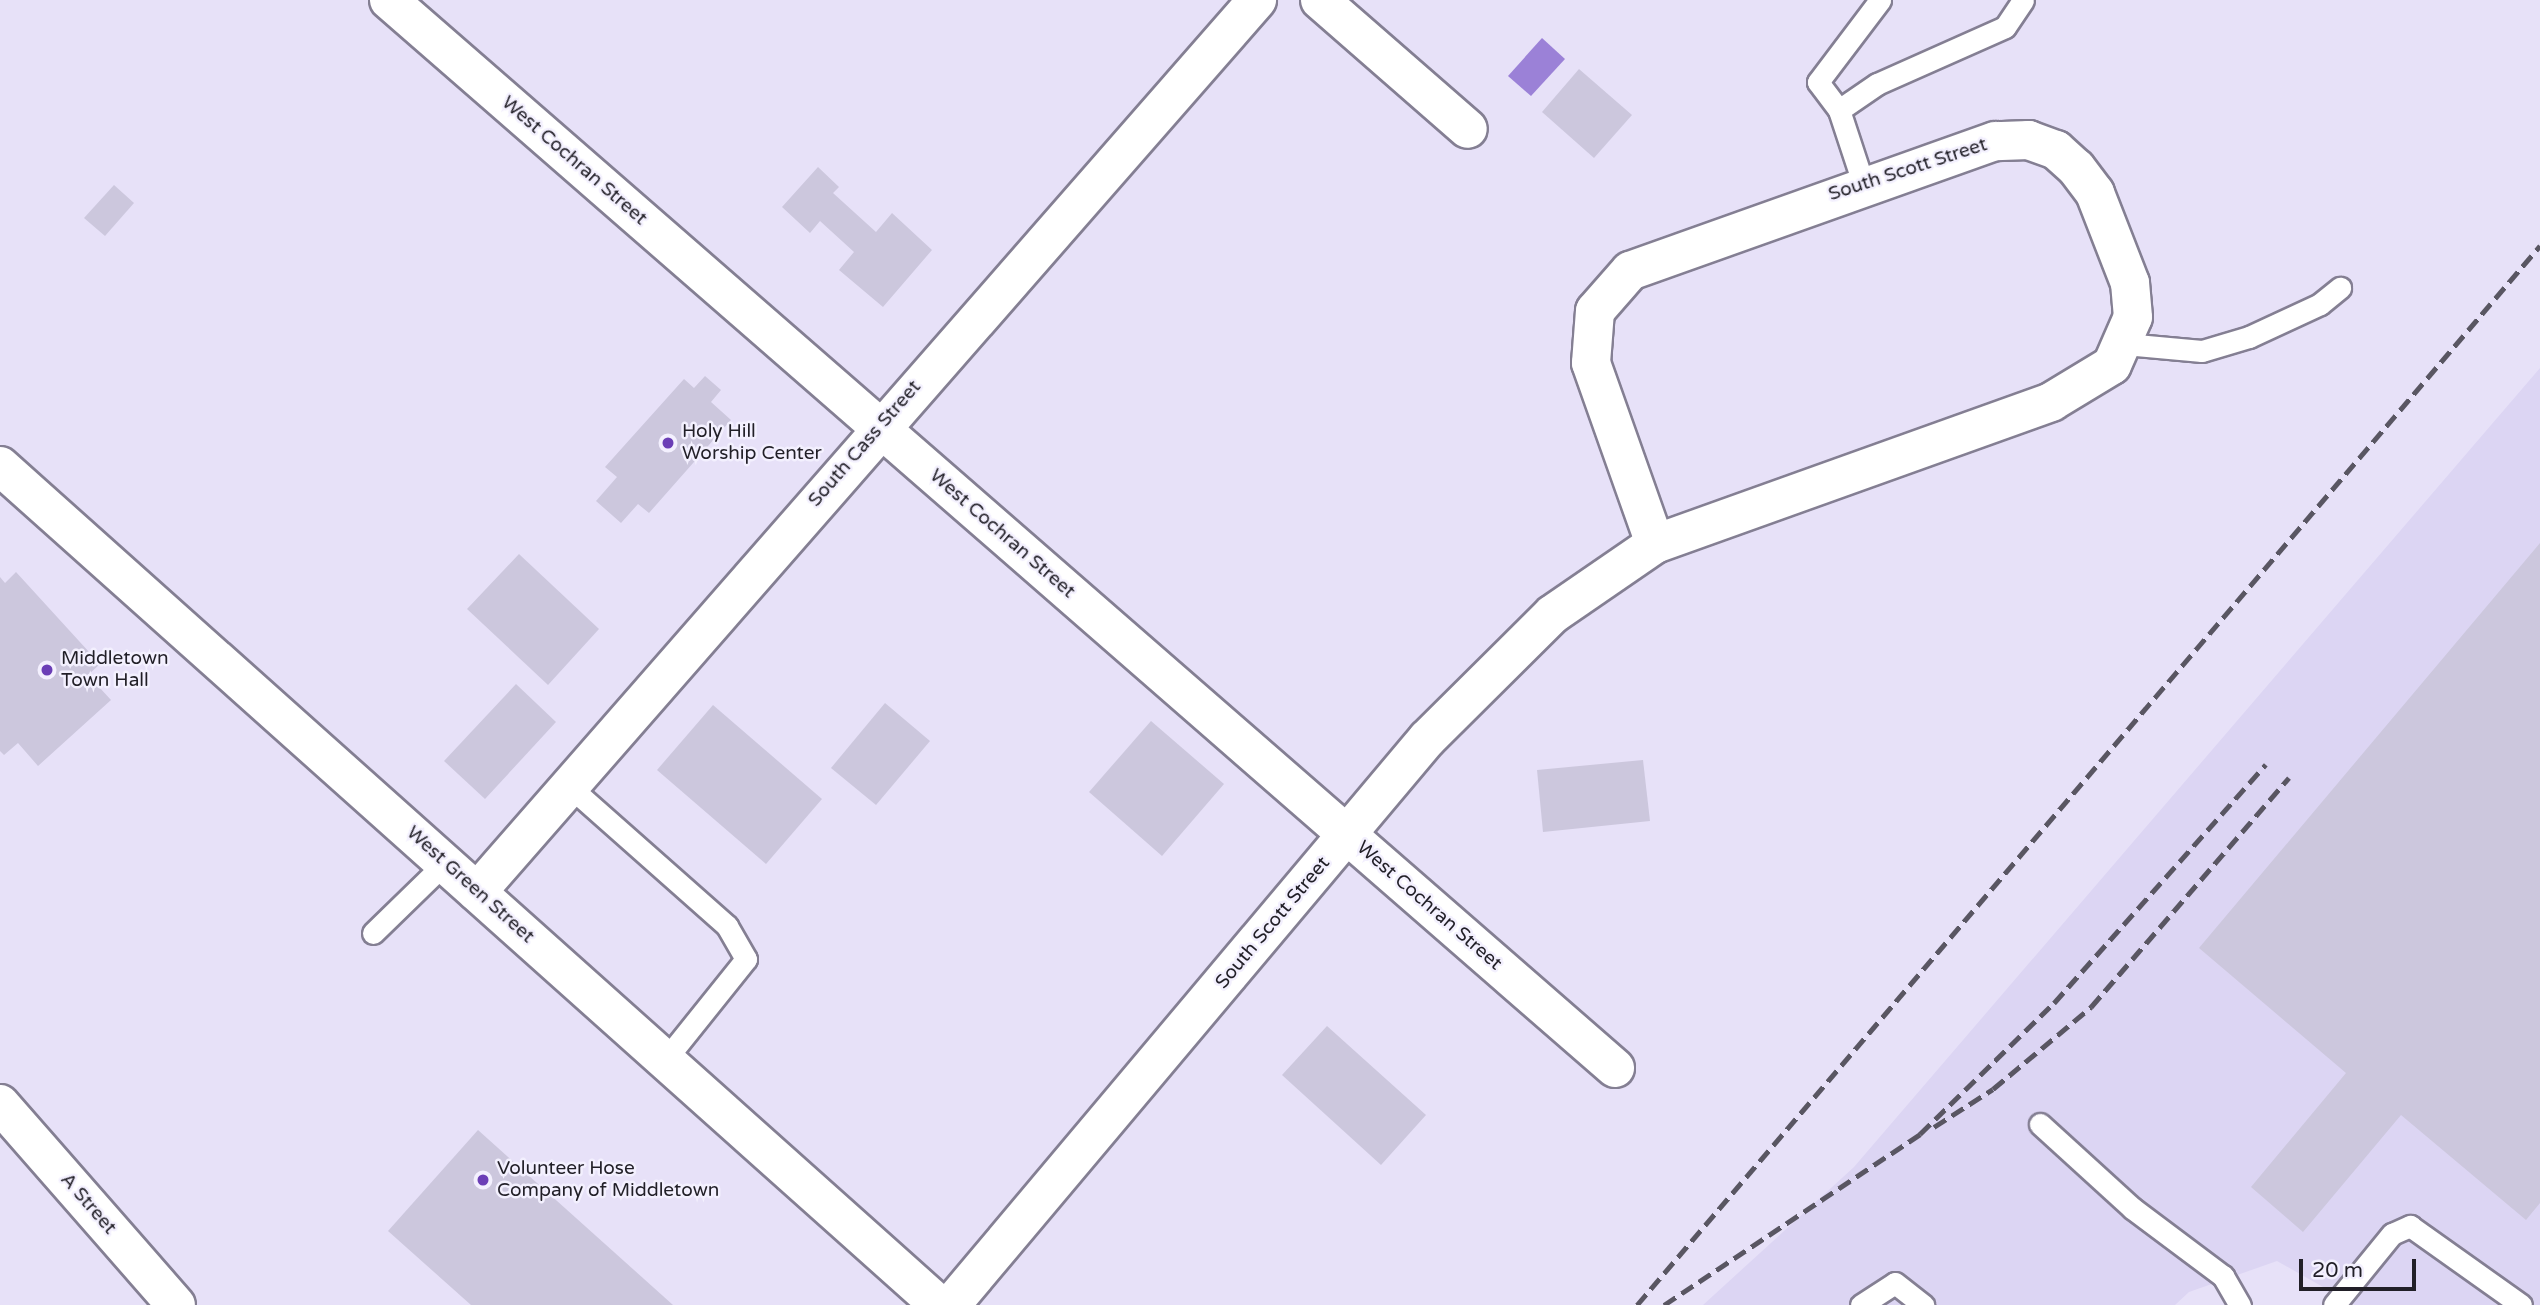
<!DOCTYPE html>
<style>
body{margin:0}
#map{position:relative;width:2540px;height:1305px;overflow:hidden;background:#e7e1f8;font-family:"Varela Round",sans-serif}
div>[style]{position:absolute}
.built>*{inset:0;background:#dcd5f3}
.water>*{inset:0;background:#9b81d7}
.building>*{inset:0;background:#ccc7dd}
.roads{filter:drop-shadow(2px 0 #847f93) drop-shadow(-2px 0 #847f93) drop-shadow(0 2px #847f93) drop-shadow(0 -2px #847f93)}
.lane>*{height:21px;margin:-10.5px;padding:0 10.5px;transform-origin:10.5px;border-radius:10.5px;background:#fff}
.street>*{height:38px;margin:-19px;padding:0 19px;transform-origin:19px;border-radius:19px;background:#fff}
.rail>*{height:5px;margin-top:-2.5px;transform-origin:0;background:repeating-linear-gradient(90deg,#595662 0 14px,transparent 0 21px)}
.dots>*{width:19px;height:19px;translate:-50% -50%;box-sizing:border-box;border:4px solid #f3f0fe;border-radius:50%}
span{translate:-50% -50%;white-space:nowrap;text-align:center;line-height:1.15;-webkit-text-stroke:5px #f3f0fe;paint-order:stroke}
.street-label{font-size:19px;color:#211f27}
.poi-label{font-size:19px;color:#211f27}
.left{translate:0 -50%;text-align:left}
.scale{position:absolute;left:2299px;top:1259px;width:117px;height:32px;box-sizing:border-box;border:4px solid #211f27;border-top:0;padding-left:9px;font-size:21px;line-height:24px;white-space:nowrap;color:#211f27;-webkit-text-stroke:5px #f3f0fe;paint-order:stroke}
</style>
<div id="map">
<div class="built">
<div style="clip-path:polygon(2540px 368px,2540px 1305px,2355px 1305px,2277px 1261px,2189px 1292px,2175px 1305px,1703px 1305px,1854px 1167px)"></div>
</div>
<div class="water">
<div style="clip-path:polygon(1542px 38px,1565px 59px,1531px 96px,1508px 76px)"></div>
</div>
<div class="building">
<div style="clip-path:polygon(1579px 69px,1632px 115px,1594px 158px,1542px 112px)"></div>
<div style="clip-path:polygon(818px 167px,839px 187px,833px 193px,876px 232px,892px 213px,932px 250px,883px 307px,839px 270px,854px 252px,820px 221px,810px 233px,782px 207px)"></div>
<div style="clip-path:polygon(114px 185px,134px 203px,105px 236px,84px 218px)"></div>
<div style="clip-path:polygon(705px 376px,721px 390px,711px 402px,731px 420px,649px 513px,638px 504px,621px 523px,596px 501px,617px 477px,605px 467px,684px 379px,694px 388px)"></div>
<div style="clip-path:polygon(2540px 543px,2540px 1203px,2526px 1220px,2401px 1115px,2303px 1232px,2251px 1187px,2346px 1073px,2199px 948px)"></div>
<div style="clip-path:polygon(519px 554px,599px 629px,548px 685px,467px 609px)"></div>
<div style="clip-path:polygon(16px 572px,100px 664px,88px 675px,111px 700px,38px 766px,18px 743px,4px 755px,0 751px,0 577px,5px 583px)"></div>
<div style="clip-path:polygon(516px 684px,556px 722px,485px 799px,444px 761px)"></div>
<div style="clip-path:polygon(885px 703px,930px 741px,876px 805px,831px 768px)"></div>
<div style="clip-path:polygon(713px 705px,822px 799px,766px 864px,657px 770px)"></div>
<div style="clip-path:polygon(1151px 721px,1224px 784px,1162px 856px,1089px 792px)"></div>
<div style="clip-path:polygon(1643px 760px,1650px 821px,1543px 832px,1537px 770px)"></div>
<div style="clip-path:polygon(1327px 1026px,1426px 1115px,1381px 1165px,1282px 1075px)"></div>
<div style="clip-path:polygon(478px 1130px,673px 1305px,471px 1305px,388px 1231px)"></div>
</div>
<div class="roads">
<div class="lane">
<div style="left:1839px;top:110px;width:46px;rotate:-34.4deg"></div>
<div style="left:1877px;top:84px;width:140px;rotate:-24deg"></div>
<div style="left:2005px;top:27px;width:32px;rotate:-56deg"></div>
<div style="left:1863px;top:183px;width:77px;rotate:-108.2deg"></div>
<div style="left:1839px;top:110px;width:35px;rotate:-127deg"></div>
<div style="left:1818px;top:82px;width:103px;rotate:-52.9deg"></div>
<div style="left:2125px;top:344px;width:77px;rotate:5.2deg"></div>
<div style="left:2202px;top:351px;width:49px;rotate:-16.6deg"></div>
<div style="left:2249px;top:337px;width:78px;rotate:-24.9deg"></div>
<div style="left:2320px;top:304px;width:26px;rotate:-39deg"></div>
<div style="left:569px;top:786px;width:211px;rotate:41.5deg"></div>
<div style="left:727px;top:926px;width:38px;rotate:60deg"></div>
<div style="left:746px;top:959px;width:129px;rotate:128.7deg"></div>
<div style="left:373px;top:933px;width:100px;rotate:-44.2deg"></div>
<div style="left:2040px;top:1124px;width:125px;rotate:42.4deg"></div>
<div style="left:2132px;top:1208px;width:114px;rotate:36.8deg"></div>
<div style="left:2223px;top:1276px;width:34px;rotate:60deg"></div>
<div style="left:1861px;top:1305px;width:40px;rotate:-32.9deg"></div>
<div style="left:1895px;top:1283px;width:36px;rotate:38deg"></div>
<div style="left:2334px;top:1305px;width:92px;rotate:-50.8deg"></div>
<div style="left:2392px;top:1234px;width:20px;rotate:-24deg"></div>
<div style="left:2410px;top:1226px;width:136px;rotate:35.4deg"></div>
</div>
<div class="street">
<div style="left:389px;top:0;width:1626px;rotate:41.06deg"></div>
<div style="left:1320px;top:0;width:196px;rotate:41.1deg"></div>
<div style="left:0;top:466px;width:1259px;rotate:41.78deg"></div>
<div style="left:477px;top:892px;width:1185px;rotate:-48.83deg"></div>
<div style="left:0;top:1104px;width:267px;rotate:48.8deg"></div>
<div style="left:951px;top:1305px;width:740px;rotate:-49.94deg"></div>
<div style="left:1427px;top:739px;width:177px;rotate:-44.8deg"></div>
<div style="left:1553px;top:614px;width:124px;rotate:-34.5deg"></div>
<div style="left:1655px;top:544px;width:421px;rotate:-19.7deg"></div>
<div style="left:2051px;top:402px;width:71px;rotate:-31.2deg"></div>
<div style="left:2112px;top:365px;width:52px;rotate:-66.4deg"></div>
<div style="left:2133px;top:317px;width:34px;rotate:-95deg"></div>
<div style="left:2130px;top:283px;width:97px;rotate:-111.3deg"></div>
<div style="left:2095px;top:193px;width:31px;rotate:-127deg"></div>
<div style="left:2076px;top:168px;width:27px;rotate:-138deg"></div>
<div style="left:2056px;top:150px;width:29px;rotate:-160deg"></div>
<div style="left:2029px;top:140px;width:34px;rotate:178deg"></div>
<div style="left:1995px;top:141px;width:387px;rotate:160.4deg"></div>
<div style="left:1630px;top:271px;width:53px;rotate:131.2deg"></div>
<div style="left:1595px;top:311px;width:52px;rotate:94.4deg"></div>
<div style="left:1591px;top:363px;width:192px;rotate:70.5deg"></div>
</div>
</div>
<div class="rail">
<div style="left:1934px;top:1127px;width:70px;rotate:-32.8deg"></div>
<div style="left:1993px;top:1089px;width:128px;rotate:-39.9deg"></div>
<div style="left:2091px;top:1007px;width:303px;rotate:-49.2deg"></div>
<div style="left:1637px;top:1305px;width:1392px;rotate:-49.55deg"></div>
<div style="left:1664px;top:1305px;width:308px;rotate:-33.7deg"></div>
<div style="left:1920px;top:1134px;width:187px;rotate:-44.4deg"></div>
<div style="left:2054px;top:1003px;width:319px;rotate:-48.4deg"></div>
</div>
<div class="dots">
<div style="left:668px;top:443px;background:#6b3eb6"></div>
<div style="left:47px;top:670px;background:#6b3eb6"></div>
<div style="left:483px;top:1180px;background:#6b3eb6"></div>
</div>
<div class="street-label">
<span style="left:574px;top:161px;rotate:41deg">West Cochran Street</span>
<span style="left:1908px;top:170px;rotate:-18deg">South Scott Street</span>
<span style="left:865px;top:444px;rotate:-49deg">South Cass Street</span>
<span style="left:1002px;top:534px;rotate:41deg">West Cochran Street</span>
<span style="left:470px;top:885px;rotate:42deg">West Green Street</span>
<span style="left:1429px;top:906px;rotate:41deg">West Cochran Street</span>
<span style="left:1273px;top:923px;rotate:-50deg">South Scott Street</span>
<span style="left:88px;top:1204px;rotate:49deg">A Street</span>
</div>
<div class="poi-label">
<span class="left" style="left:682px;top:443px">Holy Hill<br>Worship Center</span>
<span class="left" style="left:61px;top:670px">Middletown<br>Town Hall</span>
<span class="left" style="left:497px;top:1180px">Volunteer Hose<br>Company of Middletown</span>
</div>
<div class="scale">20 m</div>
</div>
